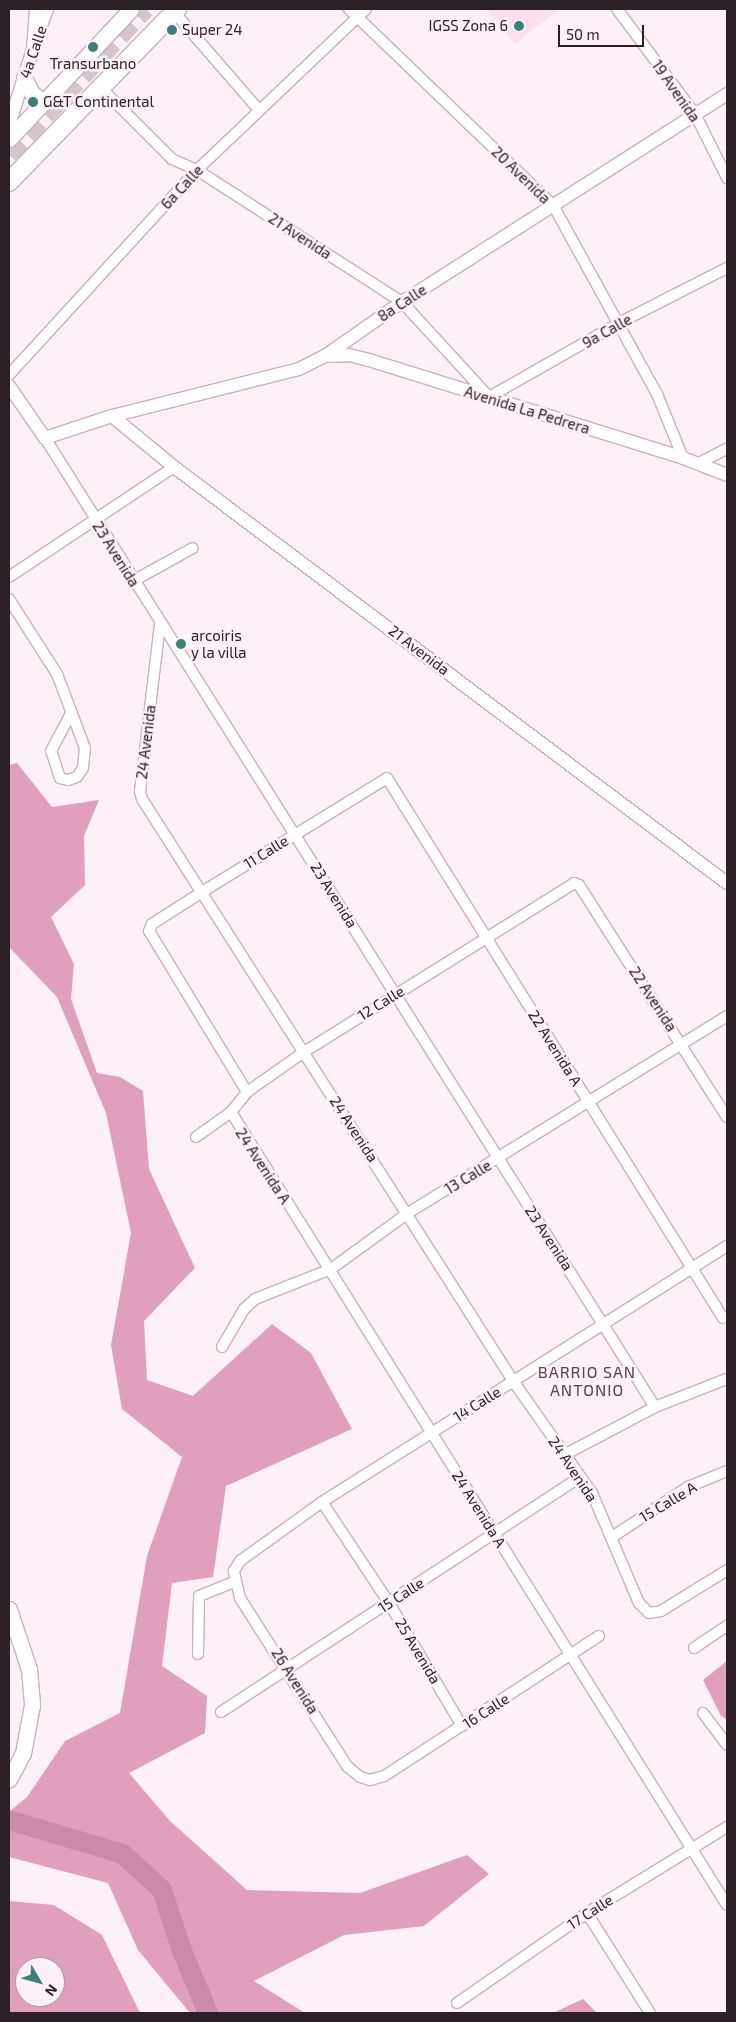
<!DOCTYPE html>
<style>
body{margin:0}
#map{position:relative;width:736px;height:2022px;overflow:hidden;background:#fdf0f6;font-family:"Exo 2",sans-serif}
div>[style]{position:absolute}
.built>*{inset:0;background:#fddeeb}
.forest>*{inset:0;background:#e0a0bd}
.river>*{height:20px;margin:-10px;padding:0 10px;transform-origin:10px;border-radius:10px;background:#c98ba8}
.trunk-tunnel>*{height:18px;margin-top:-9px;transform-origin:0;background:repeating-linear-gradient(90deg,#d3c6cc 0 18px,transparent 0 27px)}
.roads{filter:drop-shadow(1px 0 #ccb0bc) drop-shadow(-1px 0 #ccb0bc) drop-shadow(0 1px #ccb0bc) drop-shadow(0 -1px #ccb0bc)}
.minor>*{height:10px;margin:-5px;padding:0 5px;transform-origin:5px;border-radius:5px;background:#fff}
.tertiary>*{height:12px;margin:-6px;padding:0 6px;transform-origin:6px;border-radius:6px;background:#fff}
.secondary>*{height:15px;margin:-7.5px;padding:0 7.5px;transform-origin:7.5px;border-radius:7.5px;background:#fff}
.trunk>*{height:18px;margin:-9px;padding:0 9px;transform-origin:9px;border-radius:9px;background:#fff}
.dots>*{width:14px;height:14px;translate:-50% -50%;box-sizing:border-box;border:2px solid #fdf0f6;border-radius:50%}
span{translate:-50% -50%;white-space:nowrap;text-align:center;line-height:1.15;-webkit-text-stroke:5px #fdf0f6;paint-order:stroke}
.poi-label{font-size:15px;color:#2b2025}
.right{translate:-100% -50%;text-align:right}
.left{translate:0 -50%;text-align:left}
.street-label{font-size:15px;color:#2b2025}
.neighbourhood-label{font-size:16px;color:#57404a;letter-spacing:1px}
.frame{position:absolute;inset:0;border:10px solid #2b2025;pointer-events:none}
.north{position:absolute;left:15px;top:1957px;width:50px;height:50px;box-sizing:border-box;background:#fdf0f6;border:1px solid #a99da2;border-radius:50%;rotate:127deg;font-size:14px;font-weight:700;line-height:20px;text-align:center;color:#2b2025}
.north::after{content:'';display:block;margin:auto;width:18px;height:22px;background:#3a817a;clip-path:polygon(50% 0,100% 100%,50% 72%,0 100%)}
.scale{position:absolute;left:558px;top:25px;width:86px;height:22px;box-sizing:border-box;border:2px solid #2b2025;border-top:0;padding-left:6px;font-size:15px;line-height:18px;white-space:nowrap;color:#2b2025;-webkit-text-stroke:4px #fdf0f6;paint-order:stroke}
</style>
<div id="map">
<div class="built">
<div style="clip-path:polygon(486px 9px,559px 9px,515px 44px)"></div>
</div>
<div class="forest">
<div style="clip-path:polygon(17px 763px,52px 807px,99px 800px,84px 836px,85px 885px,51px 917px,74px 964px,71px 999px,97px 1073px,120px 1077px,143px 1091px,149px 1169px,195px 1268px,144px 1321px,147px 1380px,193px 1396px,272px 1324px,311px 1353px,352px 1429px,226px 1486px,213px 1577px,172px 1583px,162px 1666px,207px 1696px,205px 1733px,129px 1773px,170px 1821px,247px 1890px,360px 1893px,467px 1855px,489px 1874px,424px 1926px,344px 1935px,254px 1981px,305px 2013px,190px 2013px,138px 1950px,108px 1883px,9px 1857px,9px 1812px,27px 1797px,65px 1741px,120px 1713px,147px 1556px,182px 1457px,122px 1409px,111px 1345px,131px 1233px,106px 1113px,57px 997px,9px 947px,9px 765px)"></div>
<div style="clip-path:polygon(727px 1661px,727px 1720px,721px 1716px,703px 1680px)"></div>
<div style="clip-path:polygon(evenodd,9px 1901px,54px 1905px,102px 1935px,140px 2013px,9px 2013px,9px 1901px,25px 1967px,55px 1967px,55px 1997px,25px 1997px,25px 1967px)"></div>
<div style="clip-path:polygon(583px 1999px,597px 2013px,553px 2013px)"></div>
</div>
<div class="river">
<div style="left:9px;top:1820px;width:119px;rotate:16.6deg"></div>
<div style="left:123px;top:1854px;width:53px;rotate:42.7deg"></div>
<div style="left:162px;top:1890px;width:64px;rotate:71.8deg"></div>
<div style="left:182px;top:1951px;width:67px;rotate:67.2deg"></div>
</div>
<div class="trunk-tunnel">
<div style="left:9px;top:155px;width:200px;rotate:-46.8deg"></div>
</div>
<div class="roads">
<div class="minor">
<div style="left:349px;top:9px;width:283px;rotate:43.9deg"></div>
<div style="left:553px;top:205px;width:216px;rotate:61.2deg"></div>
<div style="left:657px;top:394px;width:69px;rotate:67.9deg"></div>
<div style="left:617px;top:9px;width:131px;rotate:53.4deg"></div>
<div style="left:695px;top:114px;width:72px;rotate:63.4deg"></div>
<div style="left:174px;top:12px;width:130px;rotate:49.1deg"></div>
<div style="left:36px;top:41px;width:34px;rotate:-69deg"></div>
<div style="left:101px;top:88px;width:100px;rotate:45deg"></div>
<div style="left:172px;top:159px;width:27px;rotate:24deg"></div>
<div style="left:197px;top:170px;width:244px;rotate:32.8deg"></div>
<div style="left:402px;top:302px;width:129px;rotate:47.5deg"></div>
<div style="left:489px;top:397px;width:150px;rotate:-29.6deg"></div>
<div style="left:619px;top:323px;width:121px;rotate:-27deg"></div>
<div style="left:9px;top:375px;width:278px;rotate:-47.5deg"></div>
<div style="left:197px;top:170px;width:233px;rotate:-43.6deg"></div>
<div style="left:45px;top:438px;width:1145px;rotate:57.81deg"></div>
<div style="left:697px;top:464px;width:34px;rotate:-27deg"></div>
<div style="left:9px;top:577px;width:198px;rotate:-33.7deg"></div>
<div style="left:133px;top:581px;width:68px;rotate:-28.8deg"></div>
<div style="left:9px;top:599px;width:89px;rotate:57.4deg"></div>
<div style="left:57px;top:674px;width:79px;rotate:69.3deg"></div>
<div style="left:85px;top:748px;width:20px;rotate:96deg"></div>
<div style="left:83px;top:768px;width:11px;rotate:124deg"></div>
<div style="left:77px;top:777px;width:9px;rotate:162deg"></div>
<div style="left:68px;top:780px;width:8px;rotate:-166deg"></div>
<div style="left:60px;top:778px;width:28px;rotate:-108deg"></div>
<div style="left:51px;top:751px;width:43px;rotate:-62.2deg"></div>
<div style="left:160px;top:624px;width:168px;rotate:96.8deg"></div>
<div style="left:140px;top:791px;width:8px;rotate:76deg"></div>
<div style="left:142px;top:799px;width:690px;rotate:57.48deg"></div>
<div style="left:513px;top:1381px;width:137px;rotate:54.8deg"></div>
<div style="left:592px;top:1493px;width:120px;rotate:66.9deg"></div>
<div style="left:639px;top:1603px;width:14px;rotate:45deg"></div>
<div style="left:649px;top:1613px;width:12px;rotate:-9deg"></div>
<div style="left:661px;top:1611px;width:78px;rotate:-31.8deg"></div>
<div style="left:247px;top:1092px;width:188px;rotate:-121.3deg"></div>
<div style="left:149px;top:931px;width:8px;rotate:-67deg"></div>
<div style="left:152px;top:924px;width:59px;rotate:-32.6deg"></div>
<div style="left:202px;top:892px;width:217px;rotate:-31.6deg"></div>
<div style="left:387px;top:778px;width:636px;rotate:58.11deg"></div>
<div style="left:231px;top:1112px;width:935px;rotate:57.98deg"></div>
<div style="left:196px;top:1137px;width:43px;rotate:-35.5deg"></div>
<div style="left:231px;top:1112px;width:26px;rotate:-51deg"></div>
<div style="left:247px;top:1092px;width:70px;rotate:-35.1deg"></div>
<div style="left:304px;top:1052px;width:319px;rotate:-32deg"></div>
<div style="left:574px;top:883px;width:5px;rotate:22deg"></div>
<div style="left:579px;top:885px;width:275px;rotate:57.5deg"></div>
<div style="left:222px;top:1347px;width:44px;rotate:-59.9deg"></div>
<div style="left:244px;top:1309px;width:15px;rotate:-42deg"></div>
<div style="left:255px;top:1299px;width:82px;rotate:-21.5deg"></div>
<div style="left:331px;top:1269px;width:95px;rotate:-36deg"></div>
<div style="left:408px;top:1213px;width:375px;rotate:-31.7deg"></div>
<div style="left:564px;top:1455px;width:103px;rotate:-27.8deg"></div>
<div style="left:655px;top:1407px;width:77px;rotate:-21.3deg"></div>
<div style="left:322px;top:1502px;width:121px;rotate:56.4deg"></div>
<div style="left:389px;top:1603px;width:143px;rotate:59.3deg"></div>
<div style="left:612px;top:1537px;width:91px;rotate:-33.3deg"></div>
<div style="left:688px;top:1487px;width:42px;rotate:-22.3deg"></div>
<div style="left:599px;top:1636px;width:257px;rotate:146.9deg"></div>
<div style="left:384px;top:1776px;width:15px;rotate:164deg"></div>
<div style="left:370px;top:1780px;width:10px;rotate:-163deg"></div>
<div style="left:360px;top:1777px;width:17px;rotate:-140deg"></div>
<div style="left:347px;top:1766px;width:199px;rotate:-122.5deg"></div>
<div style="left:240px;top:1598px;width:28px;rotate:-103deg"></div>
<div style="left:234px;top:1571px;width:12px;rotate:-59deg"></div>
<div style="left:240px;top:1561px;width:101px;rotate:-35.7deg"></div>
<div style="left:322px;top:1502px;width:479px;rotate:-32.3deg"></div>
<div style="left:694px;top:1648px;width:40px;rotate:-34deg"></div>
<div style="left:198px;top:1654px;width:58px;rotate:-89deg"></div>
<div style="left:199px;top:1596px;width:38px;rotate:-22deg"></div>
<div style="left:221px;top:1712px;width:429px;rotate:-33.2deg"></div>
<div style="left:703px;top:1713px;width:40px;rotate:53deg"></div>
<div style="left:587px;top:1913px;width:118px;rotate:57.8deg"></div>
<div style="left:457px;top:2003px;width:158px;rotate:-34.7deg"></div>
<div style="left:587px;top:1913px;width:164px;rotate:-31.6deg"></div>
</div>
<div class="tertiary">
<div style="left:9px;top:125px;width:80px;rotate:-72.5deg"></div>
<div style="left:33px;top:49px;width:40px;rotate:-85.7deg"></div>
<div style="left:325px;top:356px;width:24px;rotate:-2deg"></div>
<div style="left:349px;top:355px;width:21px;rotate:14deg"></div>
<div style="left:369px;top:360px;width:329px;rotate:17.3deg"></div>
<div style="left:683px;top:458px;width:47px;rotate:21.1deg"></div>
<div style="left:9px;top:386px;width:63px;rotate:55.3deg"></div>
<div style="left:45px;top:438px;width:71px;rotate:-18.2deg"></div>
<div style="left:112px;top:416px;width:193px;rotate:-14.1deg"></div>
<div style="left:299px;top:369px;width:29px;rotate:-27deg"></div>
<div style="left:325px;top:356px;width:94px;rotate:-35deg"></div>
<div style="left:402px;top:302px;width:386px;rotate:-32.6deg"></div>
<div style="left:112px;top:416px;width:80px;rotate:39.4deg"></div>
<div style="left:174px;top:467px;width:692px;rotate:36.95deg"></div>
</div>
<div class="secondary">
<div style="left:24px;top:78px;width:17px;rotate:62deg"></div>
<div style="left:32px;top:93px;width:14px;rotate:39deg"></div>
<div style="left:9px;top:139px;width:178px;rotate:-46.8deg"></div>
<div style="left:9px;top:1609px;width:63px;rotate:71.6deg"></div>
<div style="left:29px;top:1669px;width:36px;rotate:85deg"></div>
<div style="left:32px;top:1705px;width:49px;rotate:100.6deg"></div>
<div style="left:23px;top:1753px;width:30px;rotate:118deg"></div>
</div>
<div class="trunk">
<div style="left:9px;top:182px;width:241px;rotate:-45.8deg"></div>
</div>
</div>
<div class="dots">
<div style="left:519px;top:26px;background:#3a817a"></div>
<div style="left:172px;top:30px;background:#3a817a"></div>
<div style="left:93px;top:47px;background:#3a817a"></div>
<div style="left:33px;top:102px;background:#3a817a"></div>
<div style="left:181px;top:644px;background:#3a817a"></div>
</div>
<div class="poi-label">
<span class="right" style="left:508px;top:26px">IGSS Zona 6</span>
<span class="left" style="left:182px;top:30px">Super 24</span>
<span style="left:93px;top:64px">Transurbano</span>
<span class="left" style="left:43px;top:102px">G&amp;T Continental</span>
<span class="left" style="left:191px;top:644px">arcoiris<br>y la villa</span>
</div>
<div class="street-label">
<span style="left:33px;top:52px;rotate:-71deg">4a Calle</span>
<span style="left:676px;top:91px;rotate:55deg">19 Avenida</span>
<span style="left:521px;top:175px;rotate:44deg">20 Avenida</span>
<span style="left:182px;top:187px;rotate:-47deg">6a Calle</span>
<span style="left:300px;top:236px;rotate:33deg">21 Avenida</span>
<span style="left:402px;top:303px;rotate:-33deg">8a Calle</span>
<span style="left:607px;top:331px;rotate:-29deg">9a Calle</span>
<span style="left:527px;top:410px;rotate:17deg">Avenida La Pedrera</span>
<span style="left:116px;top:554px;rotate:58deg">23 Avenida</span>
<span style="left:419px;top:650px;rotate:37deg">21 Avenida</span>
<span style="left:146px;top:742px;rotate:-83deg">24 Avenida</span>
<span style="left:266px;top:852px;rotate:-32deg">11 Calle</span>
<span style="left:334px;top:895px;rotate:58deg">23 Avenida</span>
<span style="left:653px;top:999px;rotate:57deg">22 Avenida</span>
<span style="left:381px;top:1003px;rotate:-32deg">12 Calle</span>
<span style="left:555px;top:1048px;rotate:58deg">22 Avenida A</span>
<span style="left:354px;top:1129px;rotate:57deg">24 Avenida</span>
<span style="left:263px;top:1166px;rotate:57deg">24 Avenida A</span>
<span style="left:468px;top:1177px;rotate:-31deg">13 Calle</span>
<span style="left:549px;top:1238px;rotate:57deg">23 Avenida</span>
<span style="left:477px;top:1404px;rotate:-32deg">14 Calle</span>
<span style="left:573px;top:1469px;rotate:56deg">24 Avenida</span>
<span style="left:668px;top:1502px;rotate:-31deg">15 Calle A</span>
<span style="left:479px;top:1509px;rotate:58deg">24 Avenida A</span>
<span style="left:401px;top:1595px;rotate:-33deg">15 Calle</span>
<span style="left:418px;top:1651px;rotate:59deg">25 Avenida</span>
<span style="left:295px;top:1681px;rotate:58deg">26 Avenida</span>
<span style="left:486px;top:1711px;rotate:-33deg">16 Calle</span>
<span style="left:590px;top:1912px;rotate:-33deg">17 Calle</span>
</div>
<div class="neighbourhood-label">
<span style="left:587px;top:1381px">BARRIO SAN<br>ANTONIO</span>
</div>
<div class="frame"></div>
<div class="north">N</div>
<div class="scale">50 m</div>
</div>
